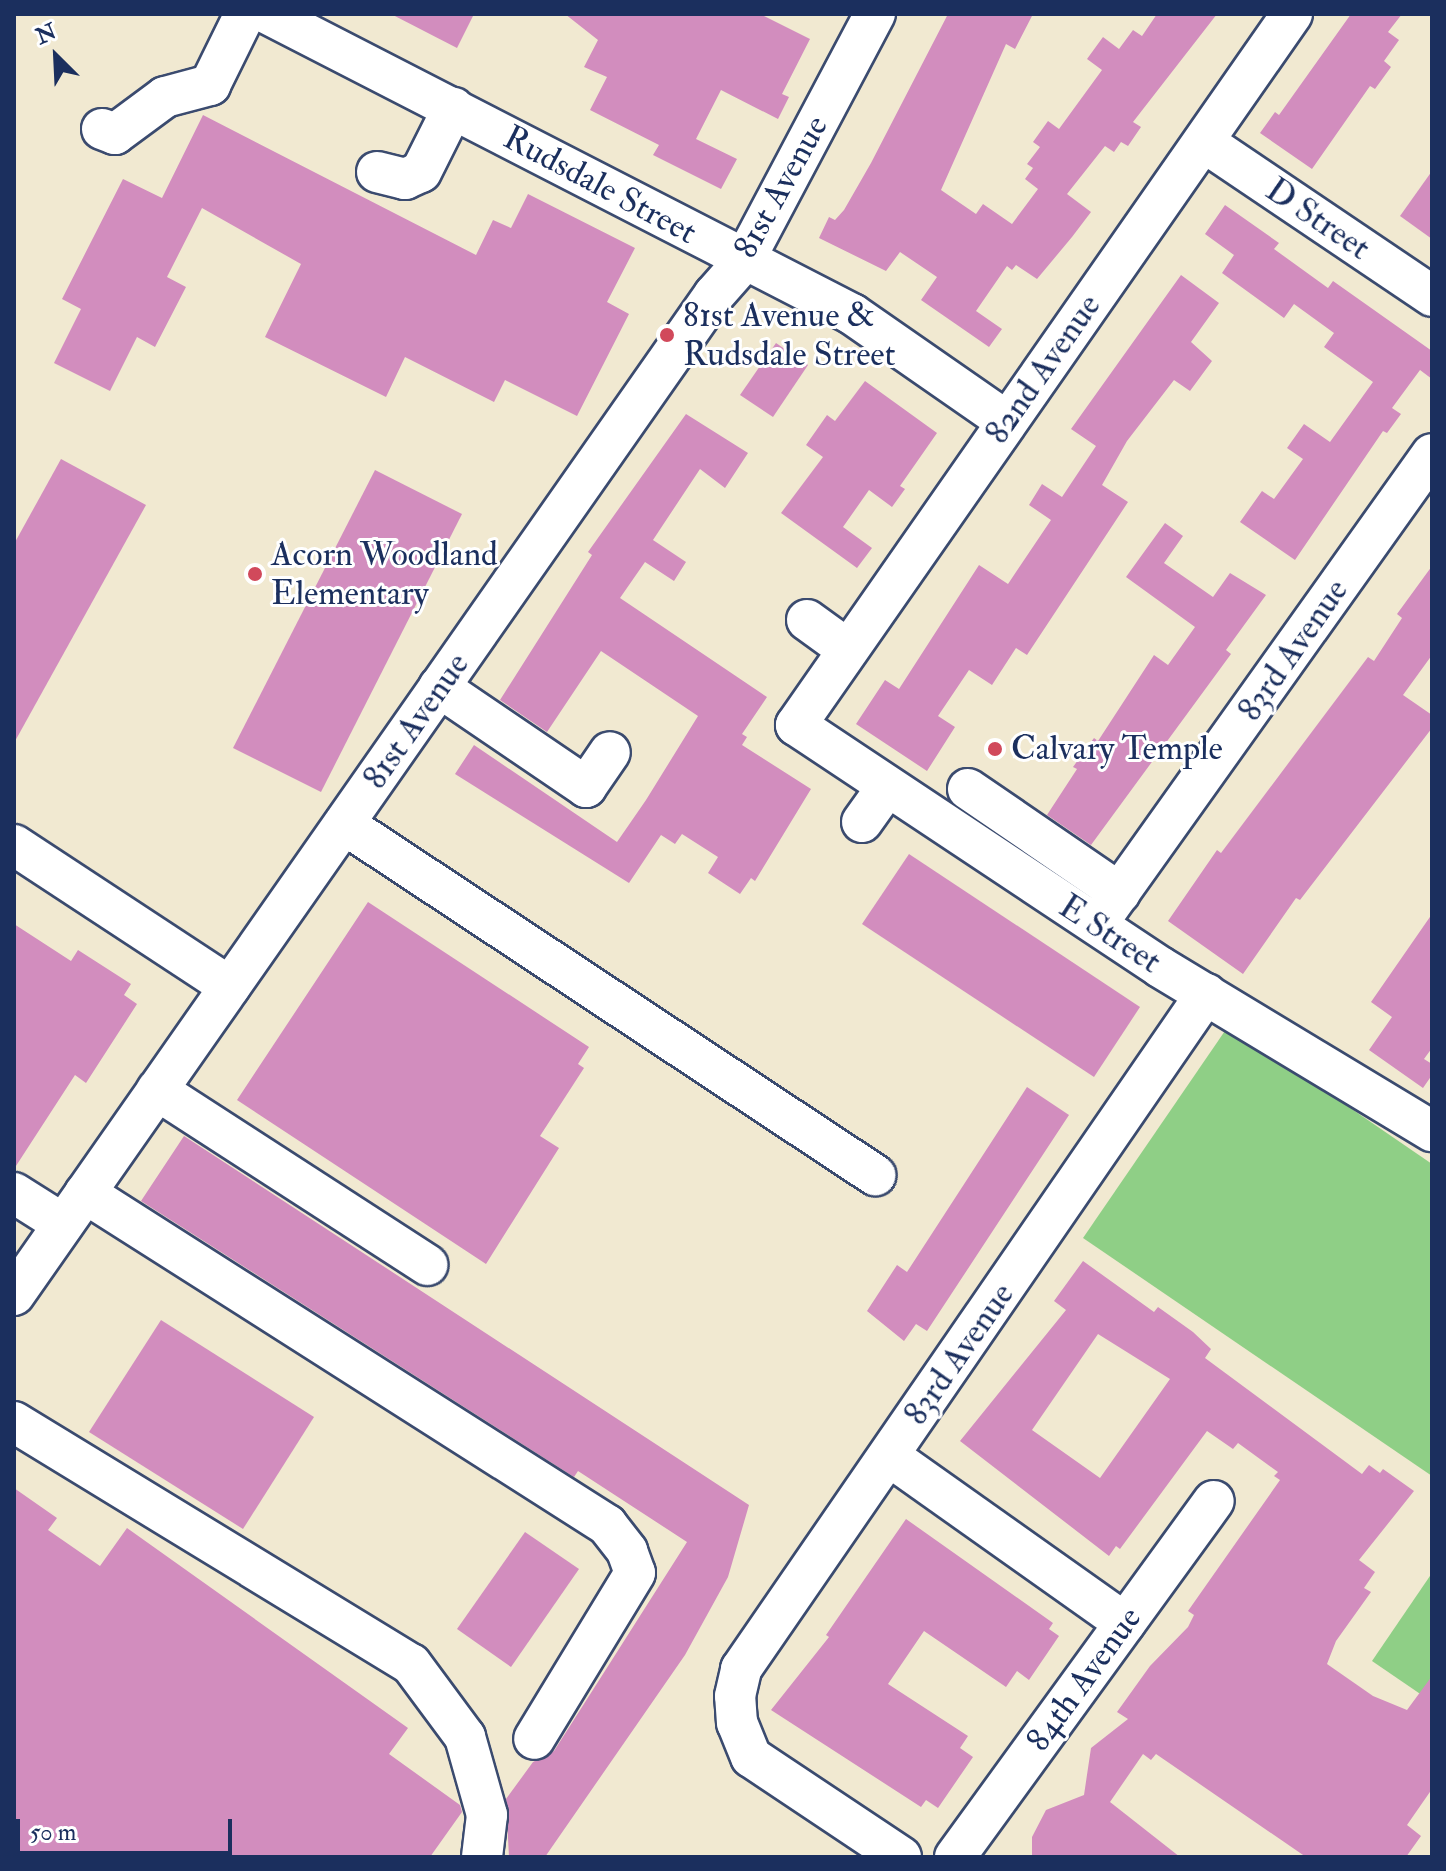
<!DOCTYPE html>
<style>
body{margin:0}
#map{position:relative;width:1446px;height:1871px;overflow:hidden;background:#f1e9d1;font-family:"IM FELL Double Pica",serif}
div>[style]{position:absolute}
.green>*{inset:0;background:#8fcf86}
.building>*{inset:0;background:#d28dbe}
.roads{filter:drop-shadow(2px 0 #3b4b6f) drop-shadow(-2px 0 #3b4b6f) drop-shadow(0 2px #3b4b6f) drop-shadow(0 -2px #3b4b6f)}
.minor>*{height:40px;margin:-20px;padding:0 20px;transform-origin:20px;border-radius:20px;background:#fff}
.dots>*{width:22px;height:22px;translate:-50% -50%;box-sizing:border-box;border:4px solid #fff;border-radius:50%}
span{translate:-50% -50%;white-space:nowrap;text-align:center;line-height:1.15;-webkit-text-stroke:6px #fff;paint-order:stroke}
.street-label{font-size:34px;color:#1b2f5e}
.poi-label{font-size:34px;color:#1b2f5e}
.left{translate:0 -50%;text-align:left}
.frame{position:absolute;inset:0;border:16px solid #1b2f5e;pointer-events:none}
.north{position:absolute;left:16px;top:16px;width:80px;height:80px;-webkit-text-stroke:6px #fff;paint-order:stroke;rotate:336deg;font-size:22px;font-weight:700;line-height:32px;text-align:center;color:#1b2f5e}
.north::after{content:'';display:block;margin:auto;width:28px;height:36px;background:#1b2f5e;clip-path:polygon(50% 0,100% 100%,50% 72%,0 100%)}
.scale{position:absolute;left:16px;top:1819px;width:216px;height:36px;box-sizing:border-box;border:4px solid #1b2f5e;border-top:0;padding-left:10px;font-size:24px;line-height:28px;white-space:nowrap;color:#1b2f5e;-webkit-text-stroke:6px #fff;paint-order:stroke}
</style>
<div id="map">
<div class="green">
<div style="clip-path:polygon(1229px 1025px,1432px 1164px,1432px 1476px,1083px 1238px)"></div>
<div style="clip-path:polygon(1432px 1573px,1432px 1702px,1372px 1661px)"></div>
</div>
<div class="building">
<div style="clip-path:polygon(391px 14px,474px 14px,457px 48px)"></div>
<div style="clip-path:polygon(565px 14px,760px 14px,810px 39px,782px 94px,789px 97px,778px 119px,721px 90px,696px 139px,737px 159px,721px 189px,653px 155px,659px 145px,590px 110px,607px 77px,584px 67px,598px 40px)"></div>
<div style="clip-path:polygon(948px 14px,1033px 14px,1015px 49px,1006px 44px,941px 190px,976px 214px,983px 204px,1012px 224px,1038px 189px,1025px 179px,1033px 168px,1027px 164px,1040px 147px,1033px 142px,1048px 121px,1059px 129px,1102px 70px,1087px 59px,1103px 37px,1119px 49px,1133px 30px,1142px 36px,1157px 14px,1217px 14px,1133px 122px,1141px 127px,1128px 146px,1121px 142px,1114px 152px,1105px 146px,1067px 194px,1091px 212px,1072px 237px,1037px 279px,1016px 265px,1012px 270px,1007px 266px,976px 311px,1002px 329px,989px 347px,921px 300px,937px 277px,900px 252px,886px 271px,819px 238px,829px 217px,835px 220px,844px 210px,871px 163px)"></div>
<div style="clip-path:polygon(1351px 14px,1402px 14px,1388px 32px,1399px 40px,1384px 61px,1391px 67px,1375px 89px,1370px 86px,1312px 169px,1260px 133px,1275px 112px,1279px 115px)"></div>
<div style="clip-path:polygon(203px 115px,476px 255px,493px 220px,511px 228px,528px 194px,635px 248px,607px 302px,629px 314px,577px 416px,505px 380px,494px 402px,405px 357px,386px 397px,265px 337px,301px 264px,202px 208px,167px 277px,186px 287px,155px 347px,137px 337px,110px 391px,54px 363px,81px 309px,62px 299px,123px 179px,162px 198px)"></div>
<div style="clip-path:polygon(1432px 171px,1432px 239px,1400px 216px)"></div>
<div style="clip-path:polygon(1225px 205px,1279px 243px,1274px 249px,1328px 288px,1333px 281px,1432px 351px,1432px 379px,1420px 370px,1392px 408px,1401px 414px,1387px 433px,1383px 431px,1295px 560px,1240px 522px,1262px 491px,1274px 499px,1303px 459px,1287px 448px,1304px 424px,1330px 442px,1373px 382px,1324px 347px,1334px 333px,1294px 304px,1284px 318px,1222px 273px,1234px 255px,1205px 234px)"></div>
<div style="clip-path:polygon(1181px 275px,1219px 303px,1191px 342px,1212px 361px,1190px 391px,1174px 380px,1127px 441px,1102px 485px,1128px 502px,1027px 655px,1016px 648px,992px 685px,969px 670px,938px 716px,955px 727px,927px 771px,856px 724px,885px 680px,899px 689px,979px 565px,1008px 584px,1051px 520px,1029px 505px,1042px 484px,1062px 497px,1096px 446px,1071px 429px)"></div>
<div style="clip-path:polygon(776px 343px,808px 365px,773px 417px,740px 395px)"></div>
<div style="clip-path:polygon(865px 381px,937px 433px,900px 486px,905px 489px,892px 507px,869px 490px,843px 527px,872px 548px,857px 568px,781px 513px,823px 457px,806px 445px,827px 415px,835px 421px)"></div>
<div style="clip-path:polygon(686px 414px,748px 453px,725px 488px,700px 469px,653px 540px,686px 562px,674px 581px,645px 562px,620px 598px,767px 697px,742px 734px,747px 737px,742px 745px,811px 789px,755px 881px,751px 878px,740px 894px,708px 873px,718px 857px,682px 834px,675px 844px,661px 835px,629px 883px,455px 774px,474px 745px,617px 842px,646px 800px,698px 716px,601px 651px,547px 732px,500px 700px,592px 555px,588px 552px)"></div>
<div style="clip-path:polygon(61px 459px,146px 505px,14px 743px,14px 544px)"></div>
<div style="clip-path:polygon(375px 470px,462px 514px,321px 792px,233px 748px)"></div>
<div style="clip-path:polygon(1165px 523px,1183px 536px,1164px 563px,1213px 597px,1230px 573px,1266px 595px,1226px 650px,1231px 654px,1091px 845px,1047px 815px,1077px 769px,1073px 767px,1094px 738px,1098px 741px,1154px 655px,1168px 665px,1195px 627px,1126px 577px)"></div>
<div style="clip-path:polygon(1432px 566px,1432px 655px,1403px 695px,1432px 715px,1432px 728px,1300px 900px,1296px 898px,1243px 974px,1168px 921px,1217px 850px,1221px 853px,1368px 657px,1374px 661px,1402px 618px,1397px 614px)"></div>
<div style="clip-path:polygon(909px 854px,1140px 1007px,1094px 1077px,862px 924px)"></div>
<div style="clip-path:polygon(368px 902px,589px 1047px,578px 1064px,584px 1068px,540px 1136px,559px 1148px,486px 1264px,237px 1100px)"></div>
<div style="clip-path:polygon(1432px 914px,1432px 1048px,1424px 1059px,1432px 1064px,1432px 1075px,1423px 1088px,1369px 1050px,1392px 1017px,1371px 1002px)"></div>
<div style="clip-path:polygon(14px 924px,71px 961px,78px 950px,131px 984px,124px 995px,137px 1004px,86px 1083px,75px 1075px,14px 1169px)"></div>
<div style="clip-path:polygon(1027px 1087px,1069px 1115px,927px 1331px,916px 1324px,904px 1341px,867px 1311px,897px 1265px,907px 1272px)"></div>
<div style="clip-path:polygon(184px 1136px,749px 1505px,728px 1577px,685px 1655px,545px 1857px,509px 1857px,506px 1799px,533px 1762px,554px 1751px,687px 1542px,578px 1471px,574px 1477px,141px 1201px)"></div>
<div style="clip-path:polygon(evenodd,1083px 1261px,1154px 1312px,1158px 1307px,1193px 1332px,1211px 1349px,1205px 1358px,1362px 1474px,1369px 1465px,1380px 1473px,1383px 1469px,1414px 1491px,1359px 1560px,1375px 1572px,1364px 1588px,1371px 1592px,1336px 1641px,1327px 1664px,1373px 1696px,1407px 1710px,1432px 1676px,1432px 1789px,1407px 1825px,1421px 1836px,1406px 1857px,1306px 1857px,1156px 1754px,1151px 1760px,1143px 1754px,1110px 1802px,1180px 1857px,1032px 1857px,1032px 1837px,1046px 1810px,1084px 1795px,1091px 1748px,1128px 1719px,1117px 1712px,1150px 1666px,1188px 1627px,1194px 1615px,1188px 1611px,1280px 1480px,1274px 1476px,1278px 1472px,1238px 1443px,1233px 1449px,1207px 1431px,1120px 1549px,1116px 1546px,1109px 1556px,960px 1441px,1066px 1310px,1054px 1301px,1083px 1261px,1098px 1334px,1170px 1379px,1100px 1478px,1032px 1430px,1098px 1334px)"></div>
<div style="clip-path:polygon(161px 1320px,314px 1417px,243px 1529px,89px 1432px)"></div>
<div style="clip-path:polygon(14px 1488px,57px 1518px,48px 1530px,100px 1566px,127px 1528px,408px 1728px,389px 1754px,460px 1805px,462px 1812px,430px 1857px,14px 1857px)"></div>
<div style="clip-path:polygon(906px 1519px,1053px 1623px,1049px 1629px,1059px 1636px,1029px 1680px,1017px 1671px,1006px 1687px,924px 1631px,888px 1684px,968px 1736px,960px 1748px,973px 1757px,938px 1808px,926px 1800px,921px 1807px,771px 1710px,829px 1637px,826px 1635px)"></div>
<div style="clip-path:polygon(525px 1532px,579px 1569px,511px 1667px,457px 1629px)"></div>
</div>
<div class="roads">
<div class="minor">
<div style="left:268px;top:14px;width:657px;rotate:27.19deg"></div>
<div style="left:852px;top:314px;width:188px;rotate:34.8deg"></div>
<div style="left:1292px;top:14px;width:867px;rotate:124.9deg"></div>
<div style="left:796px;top:725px;width:437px;rotate:33.6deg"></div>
<div style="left:1160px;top:967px;width:318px;rotate:31.1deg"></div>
<div style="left:102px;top:129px;width:14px;rotate:21deg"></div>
<div style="left:115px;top:134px;width:62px;rotate:-36.5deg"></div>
<div style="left:165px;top:97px;width:47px;rotate:-14.9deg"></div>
<div style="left:210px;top:85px;width:79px;rotate:-63.8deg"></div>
<div style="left:1204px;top:142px;width:275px;rotate:34deg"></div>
<div style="left:377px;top:172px;width:29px;rotate:14deg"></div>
<div style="left:405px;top:179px;width:17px;rotate:-24deg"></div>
<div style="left:421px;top:172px;width:72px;rotate:-63.4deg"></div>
<div style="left:807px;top:620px;width:49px;rotate:35.9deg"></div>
<div style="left:439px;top:687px;width:178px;rotate:34.2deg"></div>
<div style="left:586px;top:787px;width:42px;rotate:-55.6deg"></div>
<div style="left:968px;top:789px;width:184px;rotate:34.4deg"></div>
<div style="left:862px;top:822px;width:43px;rotate:-54.5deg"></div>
<div style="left:344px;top:824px;width:637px;rotate:33.47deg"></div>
<div style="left:14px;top:845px;width:258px;rotate:33.3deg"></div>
<div style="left:1097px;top:924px;width:577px;rotate:-54.52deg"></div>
<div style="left:157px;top:1090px;width:322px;rotate:32.9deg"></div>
<div style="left:14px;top:1193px;width:58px;rotate:32.3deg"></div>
<div style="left:85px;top:1193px;width:619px;rotate:32.46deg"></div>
<div style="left:607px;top:1525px;width:33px;rotate:52deg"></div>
<div style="left:627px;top:1551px;width:23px;rotate:70deg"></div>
<div style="left:635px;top:1573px;width:194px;rotate:121.3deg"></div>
<div style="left:14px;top:1295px;width:1221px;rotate:-55.01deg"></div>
<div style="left:714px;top:295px;width:45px;rotate:-48.6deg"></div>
<div style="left:744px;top:261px;width:280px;rotate:-62.1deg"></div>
<div style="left:14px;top:1422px;width:465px;rotate:31.4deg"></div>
<div style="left:411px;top:1664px;width:91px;rotate:53.5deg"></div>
<div style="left:465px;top:1737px;width:81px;rotate:74.2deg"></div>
<div style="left:487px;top:1815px;width:42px;rotate:96.8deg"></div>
<div style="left:889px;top:1456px;width:289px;rotate:35.3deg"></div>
<div style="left:901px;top:1857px;width:180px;rotate:-146.3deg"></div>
<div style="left:751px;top:1757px;width:37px;rotate:-112deg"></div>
<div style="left:737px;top:1723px;width:27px;rotate:-94deg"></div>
<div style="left:735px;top:1696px;width:28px;rotate:-77deg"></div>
<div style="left:741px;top:1669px;width:820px;rotate:-55.44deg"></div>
<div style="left:955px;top:1857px;width:440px;rotate:-54deg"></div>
</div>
</div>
<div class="dots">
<div style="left:667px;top:335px;background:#d1495b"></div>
<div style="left:255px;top:574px;background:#d1495b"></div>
<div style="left:995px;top:749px;background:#d1495b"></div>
</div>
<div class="street-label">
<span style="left:600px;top:185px;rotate:28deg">Rudsdale Street</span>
<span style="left:781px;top:187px;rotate:-61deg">81st Avenue</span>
<span style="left:1318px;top:219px;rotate:34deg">D Street</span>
<span style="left:1043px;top:369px;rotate:-55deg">82nd Avenue</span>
<span style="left:1293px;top:650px;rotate:-55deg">83rd Avenue</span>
<span style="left:416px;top:721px;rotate:-55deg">81st Avenue</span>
<span style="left:1110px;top:934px;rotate:33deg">E Street</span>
<span style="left:959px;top:1354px;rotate:-55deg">83rd Avenue</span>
<span style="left:1084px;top:1679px;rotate:-54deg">84th Avenue</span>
</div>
<div class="poi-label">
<span class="left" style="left:683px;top:335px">81st Avenue &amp;<br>Rudsdale Street</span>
<span class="left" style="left:271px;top:574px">Acorn Woodland<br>Elementary</span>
<span class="left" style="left:1011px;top:749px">Calvary Temple</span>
</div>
<div class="frame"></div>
<div class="north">N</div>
<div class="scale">50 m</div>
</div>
